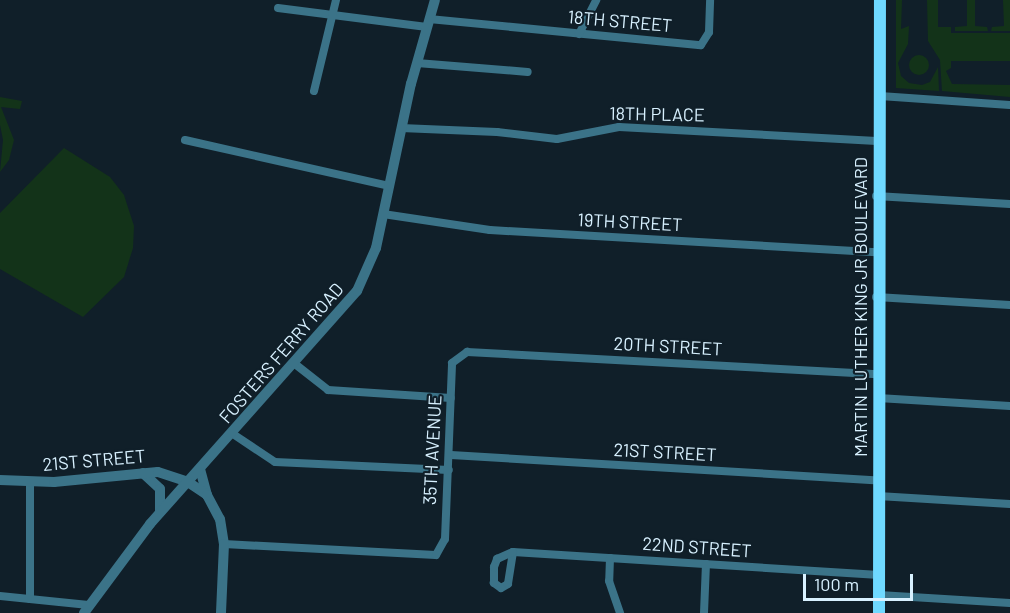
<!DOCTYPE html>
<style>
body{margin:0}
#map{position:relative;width:1010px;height:613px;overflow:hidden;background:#101f29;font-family:Barlow,sans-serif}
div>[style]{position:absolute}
.green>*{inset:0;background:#133319}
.round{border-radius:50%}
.minor>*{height:8px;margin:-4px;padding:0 4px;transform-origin:4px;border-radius:4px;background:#3b7388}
.tertiary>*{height:10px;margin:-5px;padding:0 5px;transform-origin:5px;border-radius:5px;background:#3b7388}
.secondary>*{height:12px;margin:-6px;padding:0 6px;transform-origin:6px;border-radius:6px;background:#6fd9ff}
span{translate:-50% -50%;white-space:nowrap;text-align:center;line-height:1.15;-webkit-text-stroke:4.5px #101f29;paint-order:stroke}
.street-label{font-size:18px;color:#d8f1ff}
.scale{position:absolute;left:803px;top:574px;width:110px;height:27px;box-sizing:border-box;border:3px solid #d8f1ff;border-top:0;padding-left:8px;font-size:18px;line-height:21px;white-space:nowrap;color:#d8f1ff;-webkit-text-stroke:4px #101f29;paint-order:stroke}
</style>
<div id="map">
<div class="green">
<div style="clip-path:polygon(896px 0,902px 0,901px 29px,909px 26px,908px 44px,898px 63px,901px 76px,909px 83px,922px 85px,930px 82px,938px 67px,939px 91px,896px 88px)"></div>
<div style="clip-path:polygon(927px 0,938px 0,938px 27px,951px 27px,951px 33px,1010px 33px,1010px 61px,951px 61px,951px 68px,946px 71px,952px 84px,1010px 85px,1010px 97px,942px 91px,940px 60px,928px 41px)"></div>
<div style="clip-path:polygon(967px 0,975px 0,975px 26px,987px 27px,988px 31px,955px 31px,955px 27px,967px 26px)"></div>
<div style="clip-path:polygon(1003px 0,1010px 0,1010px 31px,991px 31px,992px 27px,1004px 26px)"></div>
<div class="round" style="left:909px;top:55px;width:20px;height:20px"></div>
<div style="clip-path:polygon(0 97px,22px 101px,20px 109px,1px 107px,14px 140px,9px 160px,0 172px,3px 140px,0 125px)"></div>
<div style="clip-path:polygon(64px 148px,110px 177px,124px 195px,134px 226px,133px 248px,124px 277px,83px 317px,0 269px,0 213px)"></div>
</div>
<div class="minor">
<div style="left:278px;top:8px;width:150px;rotate:7.3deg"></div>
<div style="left:429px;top:19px;width:273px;rotate:5.5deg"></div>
<div style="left:701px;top:45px;width:15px;rotate:-58deg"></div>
<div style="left:709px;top:32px;width:32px;rotate:-88deg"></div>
<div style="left:579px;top:34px;width:38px;rotate:-63deg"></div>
<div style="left:417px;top:63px;width:111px;rotate:4.6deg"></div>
<div style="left:314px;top:91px;width:94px;rotate:-76.4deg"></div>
<div style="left:880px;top:96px;width:130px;rotate:4deg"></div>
<div style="left:401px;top:128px;width:96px;rotate:2.4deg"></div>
<div style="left:497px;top:132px;width:60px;rotate:6.7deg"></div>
<div style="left:557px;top:139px;width:63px;rotate:-11deg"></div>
<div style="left:619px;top:127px;width:258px;rotate:3.1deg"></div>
<div style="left:185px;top:140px;width:209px;rotate:12.7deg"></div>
<div style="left:876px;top:196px;width:134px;rotate:3.4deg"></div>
<div style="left:383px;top:214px;width:108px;rotate:8.5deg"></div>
<div style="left:490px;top:230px;width:387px;rotate:3.3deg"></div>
<div style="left:876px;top:297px;width:134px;rotate:3.4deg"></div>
<div style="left:295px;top:364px;width:42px;rotate:38.2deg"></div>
<div style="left:328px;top:390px;width:123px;rotate:3.7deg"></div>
<div style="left:878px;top:398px;width:132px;rotate:3.5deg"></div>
<div style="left:233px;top:434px;width:50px;rotate:33.7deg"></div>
<div style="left:275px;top:462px;width:174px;rotate:2.6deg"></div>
<div style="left:451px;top:455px;width:428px;rotate:3.4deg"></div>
<div style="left:30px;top:482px;width:117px;rotate:90deg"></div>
<div style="left:878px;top:496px;width:132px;rotate:3.5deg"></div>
<div style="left:224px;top:544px;width:212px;rotate:3deg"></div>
<div style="left:436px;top:555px;width:18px;rotate:-61deg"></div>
<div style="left:445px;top:539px;width:176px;rotate:-87.7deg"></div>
<div style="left:452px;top:363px;width:19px;rotate:-36deg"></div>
<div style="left:467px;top:352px;width:411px;rotate:3.1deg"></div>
<div style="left:513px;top:552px;width:367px;rotate:3.6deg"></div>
<div style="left:513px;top:552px;width:32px;rotate:99deg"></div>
<div style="left:508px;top:584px;width:8px;rotate:150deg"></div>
<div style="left:501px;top:588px;width:9px;rotate:-144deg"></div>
<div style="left:494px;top:583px;width:16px;rotate:-90deg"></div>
<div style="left:494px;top:567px;width:9px;rotate:-69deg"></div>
<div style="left:497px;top:559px;width:17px;rotate:-24deg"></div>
<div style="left:610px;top:558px;width:23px;rotate:92deg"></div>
<div style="left:609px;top:581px;width:34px;rotate:71deg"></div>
<div style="left:879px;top:595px;width:131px;rotate:3.5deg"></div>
<div style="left:0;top:596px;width:89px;rotate:5.8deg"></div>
<div style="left:704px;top:613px;width:49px;rotate:-87.7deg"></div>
</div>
<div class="tertiary">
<div style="left:200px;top:469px;width:27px;rotate:75deg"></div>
<div style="left:143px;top:473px;width:23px;rotate:43deg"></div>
<div style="left:160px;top:489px;width:23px;rotate:90deg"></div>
<div style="left:0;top:480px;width:54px;rotate:2.1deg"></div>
<div style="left:54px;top:482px;width:104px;rotate:-5.5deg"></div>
<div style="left:158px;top:472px;width:32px;rotate:18deg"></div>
<div style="left:188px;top:482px;width:23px;rotate:34deg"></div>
<div style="left:207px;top:495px;width:27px;rotate:62deg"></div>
<div style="left:220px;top:519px;width:25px;rotate:81deg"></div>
<div style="left:224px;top:544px;width:69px;rotate:92.5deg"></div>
<div style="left:84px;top:613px;width:111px;rotate:-53.4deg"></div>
<div style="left:150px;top:524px;width:312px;rotate:-48.4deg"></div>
<div style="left:357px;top:291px;width:47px;rotate:-66.2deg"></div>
<div style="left:376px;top:248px;width:168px;rotate:-78deg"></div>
<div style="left:411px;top:84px;width:87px;rotate:-74.1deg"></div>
</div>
<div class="secondary">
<div style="left:879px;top:613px;width:613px;rotate:-89.91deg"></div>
</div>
<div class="street-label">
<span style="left:620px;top:21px;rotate:5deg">18TH STREET</span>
<span style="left:657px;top:114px;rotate:1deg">18TH PLACE</span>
<span style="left:630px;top:222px;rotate:3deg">19TH STREET</span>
<span style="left:860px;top:307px;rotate:-90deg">MARTIN LUTHER KING JR BOULEVARD</span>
<span style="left:668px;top:346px;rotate:3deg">20TH STREET</span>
<span style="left:281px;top:353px;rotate:-49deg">FOSTERS FERRY ROAD</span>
<span style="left:432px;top:450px;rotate:-87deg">35TH AVENUE</span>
<span style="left:665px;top:452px;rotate:3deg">21ST STREET</span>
<span style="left:94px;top:460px;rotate:-5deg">21ST STREET</span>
<span style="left:697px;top:547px;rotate:4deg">22ND STREET</span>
</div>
<div class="scale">100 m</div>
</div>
